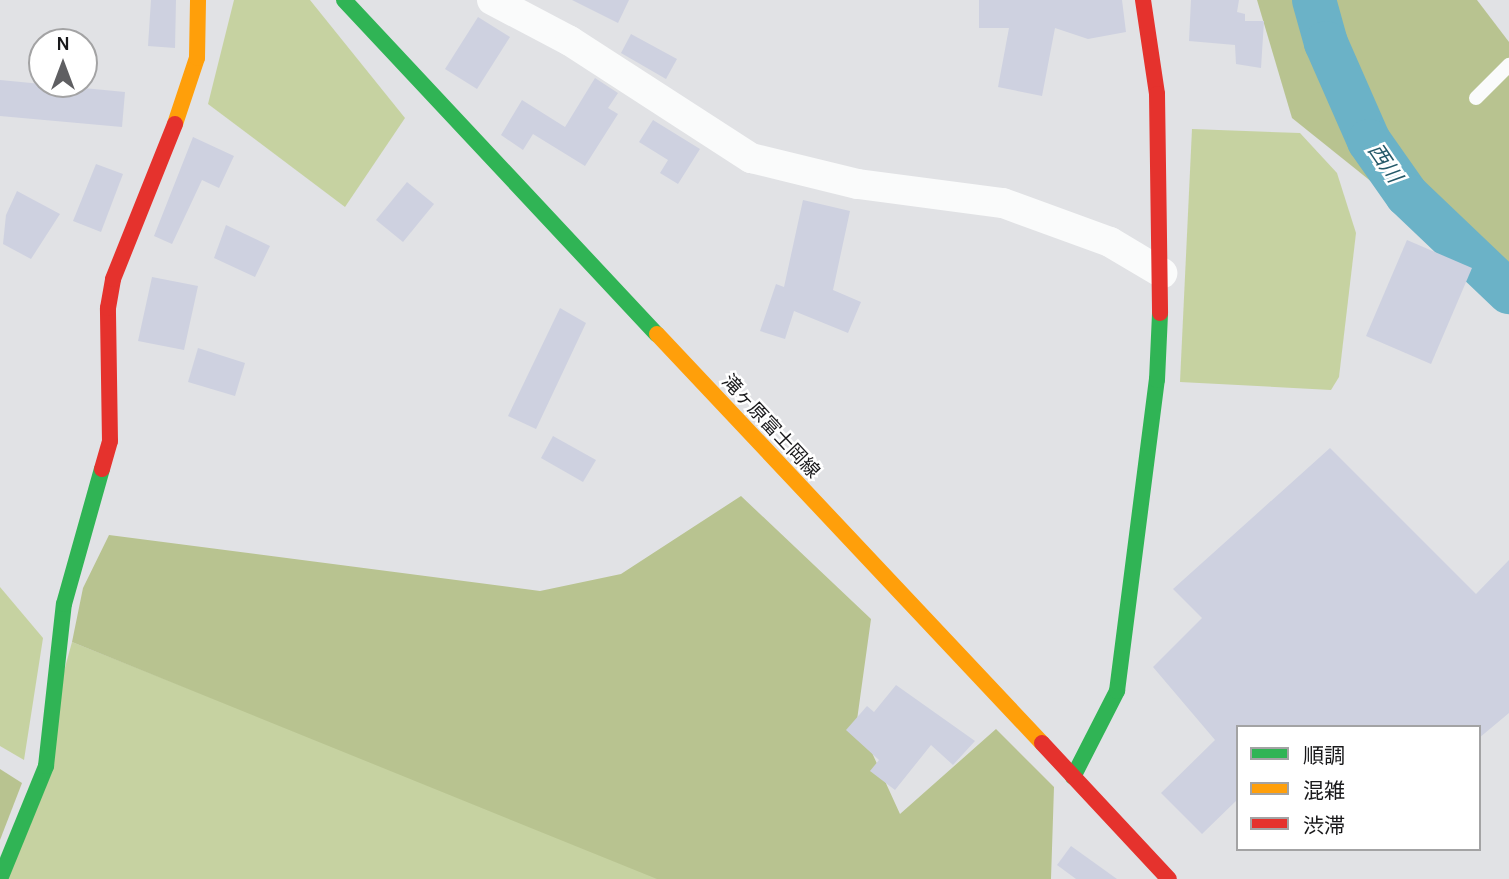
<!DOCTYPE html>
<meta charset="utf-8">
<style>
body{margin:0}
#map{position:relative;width:1509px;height:879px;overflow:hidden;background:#e1e2e5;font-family:Karla,"Noto Sans JP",sans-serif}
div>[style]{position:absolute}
.green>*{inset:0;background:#c6d2a1}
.forest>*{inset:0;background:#b8c390}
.river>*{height:44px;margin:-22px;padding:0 22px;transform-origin:22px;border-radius:22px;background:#6bb2c7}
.building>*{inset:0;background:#ced1e0}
.lane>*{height:14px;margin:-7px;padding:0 7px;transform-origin:7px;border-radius:7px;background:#fafbfb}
.street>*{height:30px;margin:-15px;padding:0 15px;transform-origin:15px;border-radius:15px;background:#fafbfb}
.fast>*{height:16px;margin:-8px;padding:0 8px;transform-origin:8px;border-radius:8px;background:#30b455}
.slow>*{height:16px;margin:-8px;padding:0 8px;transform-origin:8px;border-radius:8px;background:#ff9f0a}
.jam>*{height:16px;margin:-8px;padding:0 8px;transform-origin:8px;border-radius:8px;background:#e5322d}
span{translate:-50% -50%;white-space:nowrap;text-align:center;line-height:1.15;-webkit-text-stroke:5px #fff;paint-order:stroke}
.street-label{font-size:19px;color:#19191b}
.water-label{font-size:21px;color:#245969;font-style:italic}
.legend{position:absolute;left:1236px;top:725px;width:245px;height:126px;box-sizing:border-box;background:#fff;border:2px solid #a3a3a4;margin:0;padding:9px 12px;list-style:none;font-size:21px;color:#19191b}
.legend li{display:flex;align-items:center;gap:14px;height:35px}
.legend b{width:35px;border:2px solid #a3a3a4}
.north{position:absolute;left:28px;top:28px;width:70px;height:70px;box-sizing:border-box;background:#fff;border:2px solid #a3a3a4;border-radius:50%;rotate:0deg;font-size:19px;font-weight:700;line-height:28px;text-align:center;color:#19191b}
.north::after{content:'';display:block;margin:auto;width:24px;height:32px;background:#5f5f62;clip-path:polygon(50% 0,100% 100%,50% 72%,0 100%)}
</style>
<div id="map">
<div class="green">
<div style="clip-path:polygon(234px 0,310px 0,405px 118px,345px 207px,208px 104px)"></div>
<div style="clip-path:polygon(1192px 129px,1300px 133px,1337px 173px,1356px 233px,1339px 377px,1331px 390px,1180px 382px)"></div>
<div style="clip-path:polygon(0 587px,43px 638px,24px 760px,0 746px)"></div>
<div style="clip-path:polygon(72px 642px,658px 876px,657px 879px,7px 879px)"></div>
</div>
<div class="forest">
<div style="clip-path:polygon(1257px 0,1477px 0,1509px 42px,1509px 292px,1292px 118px)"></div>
<div style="clip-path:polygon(741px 496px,871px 619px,857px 720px,900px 814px,996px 729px,1054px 787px,1051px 879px,657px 879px,72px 642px,83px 588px,109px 535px,540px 591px,621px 574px)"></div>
<div style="clip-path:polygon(0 769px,22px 783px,0 840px)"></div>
</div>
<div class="river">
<div style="left:1314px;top:0;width:45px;rotate:74.4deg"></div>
<div style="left:1326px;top:43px;width:107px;rotate:66.3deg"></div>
<div style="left:1369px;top:141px;width:66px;rotate:54.9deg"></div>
<div style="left:1407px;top:195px;width:141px;rotate:43.6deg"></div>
</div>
<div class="building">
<div style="clip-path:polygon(151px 0,176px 0,175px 48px,148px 46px)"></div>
<div style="clip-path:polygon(572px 0,629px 0,618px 23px)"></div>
<div style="clip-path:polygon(979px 0,1122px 0,1126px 32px,1088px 39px,1055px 28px,1042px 96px,998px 87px,1009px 28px,979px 28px)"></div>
<div style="clip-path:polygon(1191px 0,1239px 0,1237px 12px,1245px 14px,1245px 21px,1264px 21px,1261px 68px,1236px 64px,1235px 45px,1189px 41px)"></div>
<div style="clip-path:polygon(478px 17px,510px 37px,477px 89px,445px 69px)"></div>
<div style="clip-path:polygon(631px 34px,677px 59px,666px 79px,621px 53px)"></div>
<div style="clip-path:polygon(595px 78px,618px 93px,608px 108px,618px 114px,585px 166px,533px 134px,523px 150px,501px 135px,522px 100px,565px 127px)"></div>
<div style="clip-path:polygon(0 80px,125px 92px,122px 127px,0 116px)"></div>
<div style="clip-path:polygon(653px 120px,700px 149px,678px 184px,660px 173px,668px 160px,639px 142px)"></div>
<div style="clip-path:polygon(193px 137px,234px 156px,219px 188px,202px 180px,172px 244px,154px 236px)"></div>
<div style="clip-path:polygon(96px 164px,123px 174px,101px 232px,73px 221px)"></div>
<div style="clip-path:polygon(407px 182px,434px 204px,403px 242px,376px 220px)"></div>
<div style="clip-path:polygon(17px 191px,60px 214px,31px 259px,3px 244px,6px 215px)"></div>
<div style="clip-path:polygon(803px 200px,850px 211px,833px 290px,861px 302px,848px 333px,794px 311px,785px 339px,760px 331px,776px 284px,784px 287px)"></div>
<div style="clip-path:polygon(226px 225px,270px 246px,255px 277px,214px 258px)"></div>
<div style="clip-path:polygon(1407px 240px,1472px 268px,1431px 364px,1366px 336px)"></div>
<div style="clip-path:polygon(152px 277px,198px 286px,184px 350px,138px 341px)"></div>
<div style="clip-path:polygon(560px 308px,586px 323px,536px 429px,508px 416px)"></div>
<div style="clip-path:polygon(198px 348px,245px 363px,235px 396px,188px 382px)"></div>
<div style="clip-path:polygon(553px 436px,596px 460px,583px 482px,541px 458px)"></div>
<div style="clip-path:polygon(1330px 448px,1476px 594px,1509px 560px,1509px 713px,1479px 738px,1479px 727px,1238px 727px,1238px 799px,1202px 834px,1161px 793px,1215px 740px,1153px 667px,1202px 618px,1173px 589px)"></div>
<div style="clip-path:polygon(896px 685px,975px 741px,953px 765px,931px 745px,895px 790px,870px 771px,879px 760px,846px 730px,867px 706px,874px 712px)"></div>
<div style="clip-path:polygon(1071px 846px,1117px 879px,1076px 879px,1057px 865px)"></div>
</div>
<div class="lane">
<div style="left:1476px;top:98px;width:47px;rotate:-45deg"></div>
</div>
<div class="street">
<div style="left:492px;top:0;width:88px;rotate:27.7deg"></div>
<div style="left:570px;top:41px;width:216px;rotate:32.9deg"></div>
<div style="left:751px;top:158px;width:110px;rotate:13.7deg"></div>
<div style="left:858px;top:184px;width:146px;rotate:7.5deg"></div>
<div style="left:1003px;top:203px;width:114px;rotate:20deg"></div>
<div style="left:1110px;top:242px;width:61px;rotate:30.8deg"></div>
</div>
<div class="fast">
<div style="left:344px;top:0;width:458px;rotate:46.9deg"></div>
<div style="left:1073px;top:777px;width:97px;rotate:-62.9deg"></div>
<div style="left:1117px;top:691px;width:314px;rotate:-82.7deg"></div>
<div style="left:1157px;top:380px;width:67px;rotate:-87.4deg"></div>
<div style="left:0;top:879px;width:122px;rotate:-67.8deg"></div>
<div style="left:46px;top:766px;width:163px;rotate:-83.7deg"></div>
<div style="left:64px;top:604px;width:140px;rotate:-74.3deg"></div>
</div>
<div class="slow">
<div style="left:175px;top:124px;width:70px;rotate:-71.6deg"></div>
<div style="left:197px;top:58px;width:58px;rotate:-89deg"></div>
<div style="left:657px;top:334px;width:562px;rotate:46.73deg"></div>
</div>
<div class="jam">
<div style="left:1143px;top:0;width:95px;rotate:81.5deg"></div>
<div style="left:1157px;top:94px;width:219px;rotate:89.2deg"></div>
<div style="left:102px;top:469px;width:29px;rotate:-74deg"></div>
<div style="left:110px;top:441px;width:133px;rotate:-90.9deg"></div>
<div style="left:108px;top:308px;width:29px;rotate:-80deg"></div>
<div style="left:113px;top:279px;width:167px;rotate:-68.2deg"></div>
<div style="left:1042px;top:743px;width:186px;rotate:47deg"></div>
</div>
<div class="street-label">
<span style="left:770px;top:427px;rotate:47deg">滝ヶ原富士岡線</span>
</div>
<div class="water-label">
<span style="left:1385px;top:163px;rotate:56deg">西川</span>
</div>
<ul class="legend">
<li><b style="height:9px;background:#30b455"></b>順調</li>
<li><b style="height:9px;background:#ff9f0a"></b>混雑</li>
<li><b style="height:9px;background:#e5322d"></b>渋滞</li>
</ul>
<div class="north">N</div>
</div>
